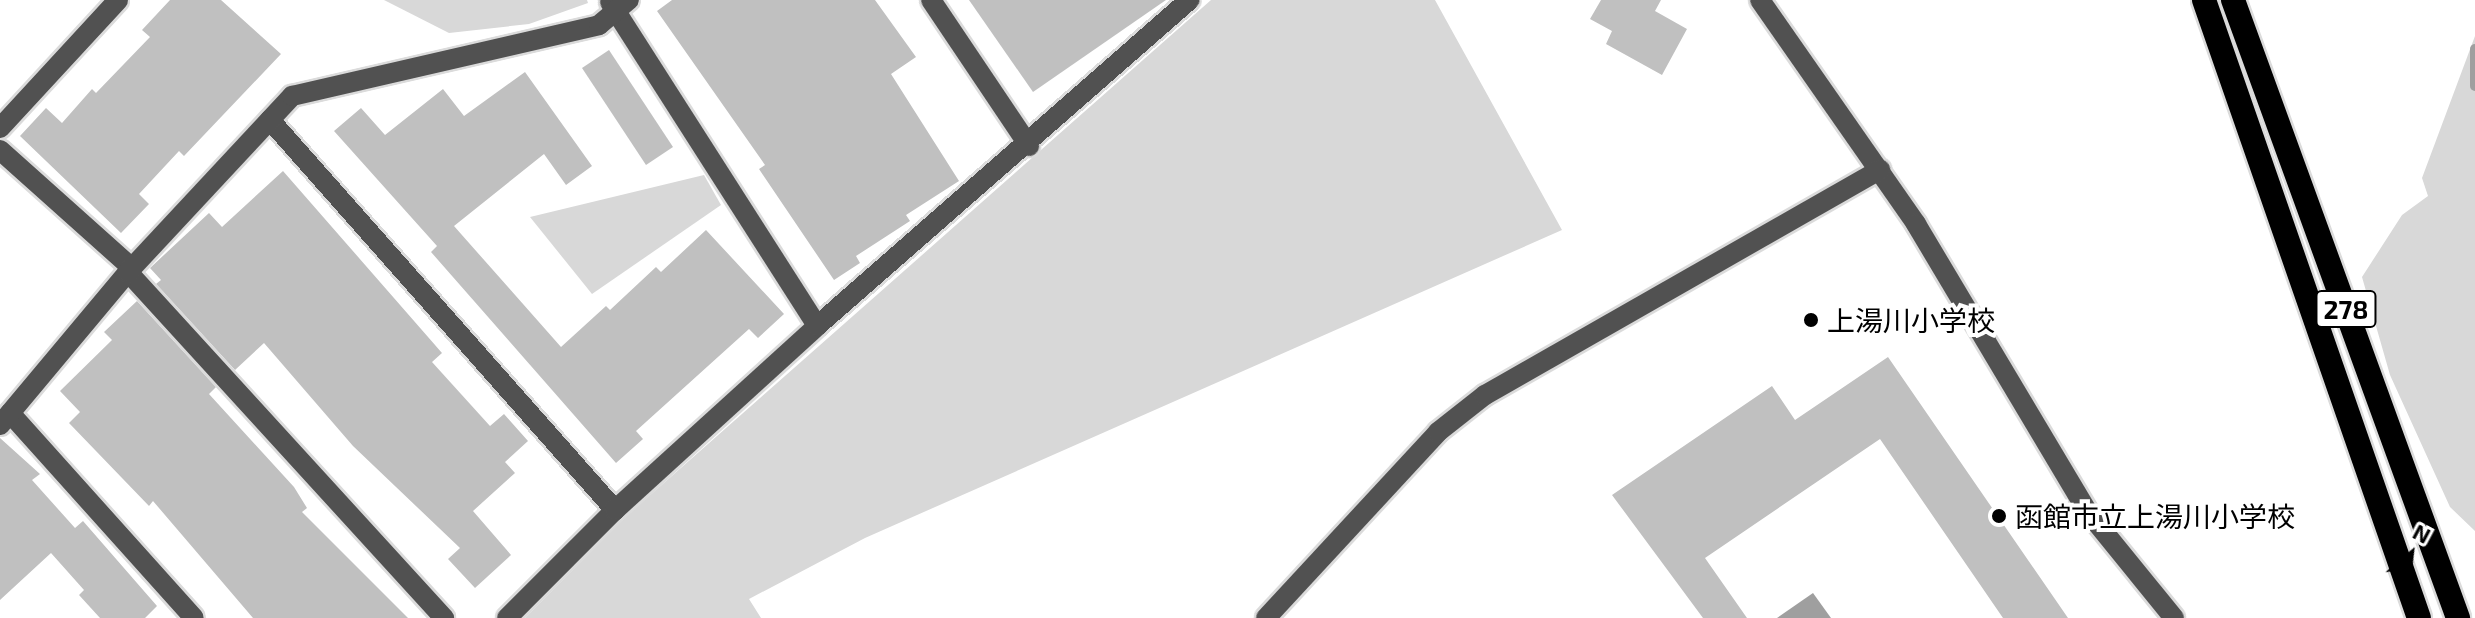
<!DOCTYPE html>
<meta charset="utf-8">
<style>
body{margin:0}
#map{position:relative;width:2475px;height:618px;overflow:hidden;background:#fff;font-family:"Exo 2","Noto Sans JP",sans-serif}
div>[style]{position:absolute}
.green>*{inset:0;background:#d8d8d8}
.water>*{inset:0;background:#9f9f9f}
.stream>*{height:10px;margin:-5px;padding:0 5px;transform-origin:5px;border-radius:5px;background:#9f9f9f}
.building>*{inset:0;background:#c0c0c0}
.roads{filter:drop-shadow(2px 0 #dbdbdb) drop-shadow(-2px 0 #dbdbdb) drop-shadow(0 2px #dbdbdb) drop-shadow(0 -2px #dbdbdb)}
.minor>*{height:20px;margin:-10px;padding:0 10px;transform-origin:10px;border-radius:10px;background:#515151}
.highway>*{height:24px;margin:-12px;padding:0 12px;transform-origin:12px;border-radius:12px;background:#000}
.dots>*{width:22px;height:22px;translate:-50% -50%;box-sizing:border-box;border:4px solid #fff;border-radius:50%}
span{translate:-50% -50%;white-space:nowrap;text-align:center;line-height:1.15;-webkit-text-stroke:8px #fff;paint-order:stroke}
.shield-label span{padding:2px 6px;background:#fff;border:2px solid;border-radius:6px;-webkit-text-stroke-width:0}
.shield-label{font-size:26px;color:#000;font-weight:700}
.poi-label{font-size:28px;color:#000}
.left{translate:0 -50%;text-align:left}
.north{position:absolute;left:2371px;top:514px;width:80px;height:80px;-webkit-text-stroke:6px #fff;paint-order:stroke;rotate:28deg;font-size:22px;font-weight:700;line-height:32px;text-align:center;color:#000}
.north::after{content:'';display:block;margin:auto;width:28px;height:36px;background:#000;clip-path:polygon(50% 0,100% 100%,50% 72%,0 100%)}
</style>
<div id="map">
<div class="green">
<div style="clip-path:polygon(384px 0,587px 0,588px 3px,529px 24px,449px 33px)"></div>
<div style="clip-path:polygon(1211px 0,1435px 0,1562px 230px,865px 538px,749px 599px,761px 618px,525px 618px,623px 519px)"></div>
<div style="clip-path:polygon(2475px 36px,2475px 531px,2450px 507px,2390px 375px,2362px 277px,2402px 215px,2428px 196px,2422px 178px)"></div>
<div style="clip-path:polygon(704px 175px,721px 205px,592px 294px,530px 217px)"></div>
</div>
<div class="water">
<div style="clip-path:polygon(1813px 593px,1831px 618px,1777px 618px)"></div>
</div>
<div class="stream">
<div style="left:2475px;top:49px;width:37px;rotate:90deg"></div>
</div>
<div class="building">
<div style="clip-path:polygon(170px 0,221px 0,281px 54px,184px 156px,179px 151px,139px 194px,149px 204px,121px 233px,20px 136px,46px 108px,62px 123px,92px 89px,96px 93px,150px 37px,142px 30px)"></div>
<div style="clip-path:polygon(672px 0,875px 0,916px 57px,891px 74px,959px 181px,906px 215px,910px 221px,856px 256px,860px 263px,834px 280px,759px 169px,765px 165px,657px 11px)"></div>
<div style="clip-path:polygon(969px 0,1166px 0,1033px 92px)"></div>
<div style="clip-path:polygon(1601px 0,1661px 0,1655px 11px,1687px 29px,1662px 75px,1606px 44px,1612px 31px,1590px 19px)"></div>
<div style="clip-path:polygon(609px 50px,673px 147px,646px 165px,582px 68px)"></div>
<div style="clip-path:polygon(525px 72px,592px 166px,566px 185px,544px 154px,454px 226px,561px 347px,606px 306px,610px 310px,656px 267px,661px 272px,706px 230px,784px 314px,758px 338px,749px 329px,636px 431px,643px 439px,616px 463px,431px 252px,437px 246px,334px 131px,361px 108px,385px 135px,443px 89px,464px 116px)"></div>
<div style="clip-path:polygon(283px 171px,442px 353px,432px 362px,490px 426px,504px 414px,528px 441px,505px 462px,515px 473px,473px 511px,511px 555px,475px 588px,448px 559px,460px 548px,353px 446px,264px 343px,235px 370px,156px 284px,161px 280px,150px 268px,209px 213px,222px 227px)"></div>
<div style="clip-path:polygon(137px 301px,216px 387px,209px 394px,294px 487px,307px 508px,302px 512px,408px 618px,253px 618px,153px 501px,149px 506px,69px 423px,80px 412px,60px 391px,112px 340px,104px 332px)"></div>
<div style="clip-path:polygon(1888px 357px,2068px 618px,2003px 618px,1880px 439px,1705px 558px,1747px 618px,1703px 618px,1612px 495px,1772px 386px,1795px 420px)"></div>
<div style="clip-path:polygon(0 438px,40px 474px,32px 480px,75px 528px,83px 521px,157px 606px,145px 618px,100px 618px,79px 595px,84px 590px,51px 553px,0 600px)"></div>
</div>
<div class="roads">
<div class="minor">
<div style="left:931px;top:0;width:176px;rotate:56.1deg"></div>
<div style="left:1760px;top:0;width:273px;rotate:55.1deg"></div>
<div style="left:1916px;top:224px;width:334px;rotate:59.2deg"></div>
<div style="left:2087px;top:511px;width:138px;rotate:50.9deg"></div>
<div style="left:610px;top:2px;width:384px;rotate:57.4deg"></div>
<div style="left:270px;top:120px;width:521px;rotate:48.5deg"></div>
<div style="left:0;top:128px;width:174px;rotate:-47.3deg"></div>
<div style="left:0;top:150px;width:177px;rotate:41.8deg"></div>
<div style="left:128px;top:272px;width:469px;rotate:47.6deg"></div>
<div style="left:10px;top:413px;width:275px;rotate:48.1deg"></div>
<div style="left:0;top:425px;width:199px;rotate:-50.1deg"></div>
<div style="left:128px;top:272px;width:241px;rotate:-47deg"></div>
<div style="left:292px;top:96px;width:315px;rotate:-13deg"></div>
<div style="left:599px;top:25px;width:39px;rotate:-40deg"></div>
<div style="left:507px;top:618px;width:153px;rotate:-45deg"></div>
<div style="left:615px;top:510px;width:273px;rotate:-42.3deg"></div>
<div style="left:817px;top:326px;width:495px;rotate:-41.2deg"></div>
<div style="left:1266px;top:618px;width:253px;rotate:-47.2deg"></div>
<div style="left:1438px;top:432px;width:60px;rotate:-38.2deg"></div>
<div style="left:1485px;top:395px;width:455px;rotate:-29.7deg"></div>
</div>
<div class="highway">
<div style="left:2204px;top:0;width:654px;rotate:70.82deg"></div>
<div style="left:2233px;top:0;width:658px;rotate:69.99deg"></div>
</div>
</div>
<div class="dots">
<div style="left:1811px;top:320px;background:#000"></div>
<div style="left:1999px;top:516px;background:#000"></div>
</div>
<div class="shield-label">
<span style="left:2346px;top:309px">278</span>
</div>
<div class="poi-label">
<span class="left" style="left:1827px;top:320px">上湯川小学校</span>
<span class="left" style="left:2015px;top:516px">函館市立上湯川小学校</span>
</div>
<div class="north">N</div>
</div>
